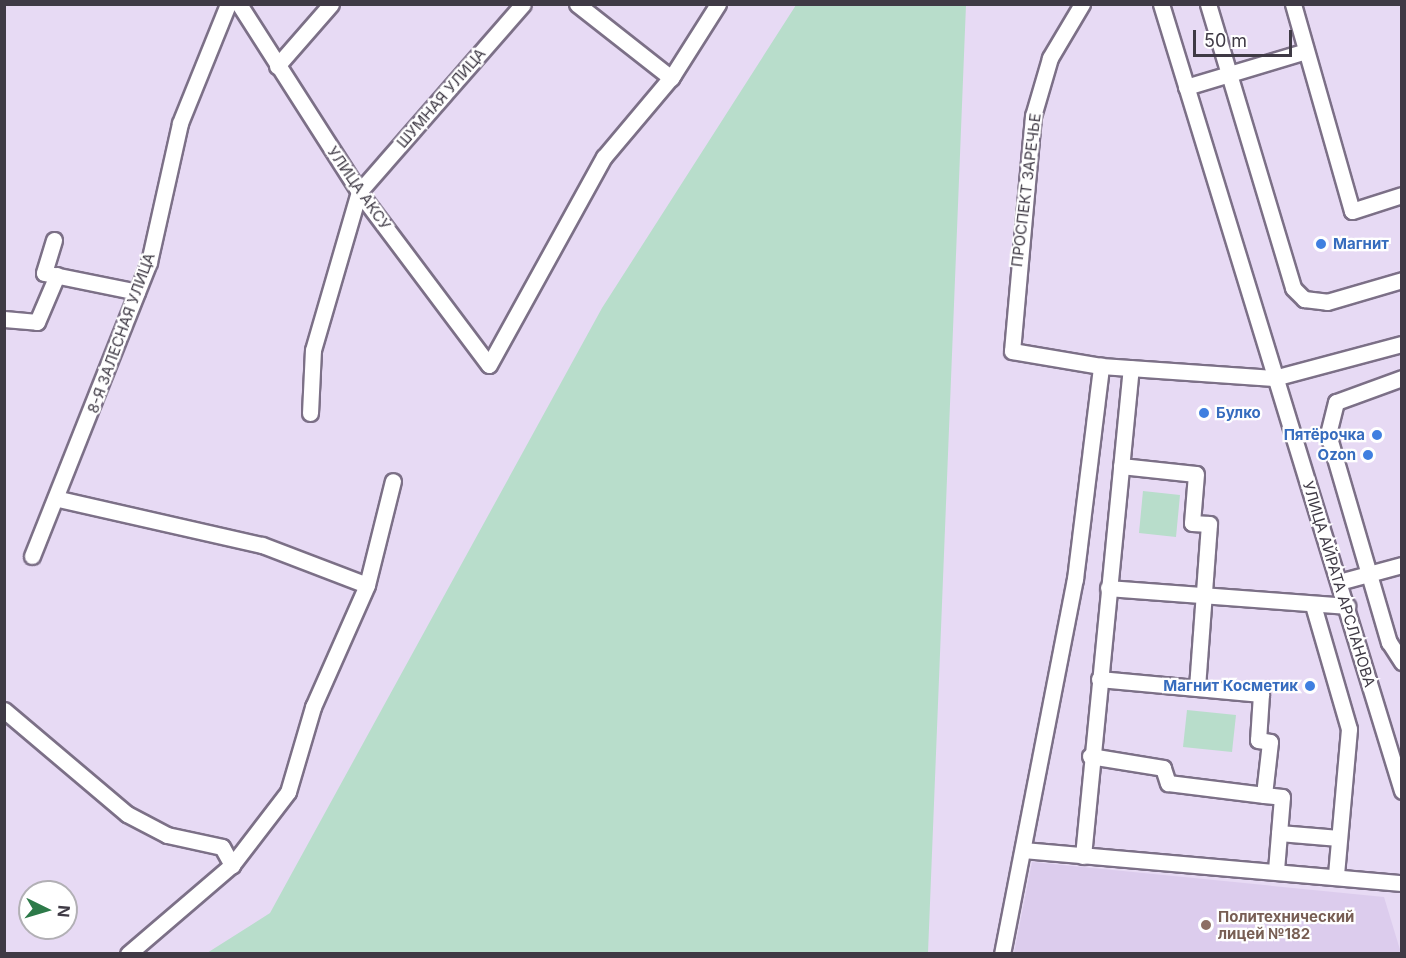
<!DOCTYPE html>
<meta charset="utf-8">
<style>
body{margin:0}
#map{position:relative;width:1406px;height:958px;overflow:hidden;background:#e7daf4;font-family:Inter,sans-serif}
div>[style]{position:absolute}
.built>*{inset:0;background:#dccced}
.green>*{inset:0;background:#b8ddcb}
.roads{filter:drop-shadow(2px 0 #7c7087) drop-shadow(-2px 0 #7c7087) drop-shadow(0 2px #7c7087) drop-shadow(0 -2px #7c7087)}
.minor>*{height:15px;margin:-7.5px;padding:0 7.5px;transform-origin:7.5px;border-radius:7.5px;background:#fff}
.dots>*{width:16px;height:16px;translate:-50% -50%;box-sizing:border-box;border:3px solid #fff;border-radius:50%}
span{translate:-50% -50%;white-space:nowrap;text-align:center;line-height:1.15;-webkit-text-stroke:4.5px #fff;paint-order:stroke}
.street-label{font-size:15px;color:#3f3a45}
.shop-label{font-size:15px;color:#366cbe;font-weight:700}
.left{translate:0 -50%;text-align:left}
.right{translate:-100% -50%;text-align:right}
.education-label{font-size:15px;color:#785e54;font-weight:700}
.frame{position:absolute;inset:0;border:6px solid #3f3a45;pointer-events:none}
.north{position:absolute;left:18px;top:880px;width:60px;height:60px;box-sizing:border-box;background:#fff;border:2px solid #b2b0b5;border-radius:50%;rotate:95deg;font-size:16px;font-weight:700;line-height:24px;text-align:center;color:#3f3a45}
.north::after{content:'';display:block;margin:auto;width:21px;height:27px;background:#2d7a49;clip-path:polygon(50% 0,100% 100%,50% 72%,0 100%)}
.scale{position:absolute;left:1193px;top:30px;width:99px;height:27px;box-sizing:border-box;border:3px solid #3f3a45;border-top:0;padding-left:8px;font-size:18px;line-height:21px;white-space:nowrap;color:#3f3a45;-webkit-text-stroke:4px #fff;paint-order:stroke}
</style>
<div id="map">
<div class="built">
<div style="clip-path:polygon(1032px 862px,1384px 897px,1401px 953px,1014px 953px)"></div>
</div>
<div class="green">
<div style="clip-path:polygon(796px 5px,966px 5px,928px 953px,207px 953px,270px 913px,602px 308px)"></div>
<div style="clip-path:polygon(1143px 491px,1180px 495px,1176px 537px,1139px 533px)"></div>
<div style="clip-path:polygon(1187px 710px,1236px 715px,1232px 752px,1183px 747px)"></div>
</div>
<div class="roads">
<div class="minor">
<div style="left:239px;top:4px;width:223px;rotate:57.4deg"></div>
<div style="left:359px;top:192px;width:216px;rotate:53.1deg"></div>
<div style="left:489px;top:365px;width:238px;rotate:-61.1deg"></div>
<div style="left:604px;top:157px;width:107px;rotate:-49.9deg"></div>
<div style="left:673px;top:75px;width:84px;rotate:-57.6deg"></div>
<div style="left:577px;top:4px;width:120px;rotate:38.2deg"></div>
<div style="left:1082px;top:4px;width:63px;rotate:120.7deg"></div>
<div style="left:1050px;top:58px;width:60px;rotate:106.3deg"></div>
<div style="left:1033px;top:116px;width:236px;rotate:95.1deg"></div>
<div style="left:1012px;top:351px;width:90px;rotate:9.6deg"></div>
<div style="left:1101px;top:366px;width:173px;rotate:4deg"></div>
<div style="left:1274px;top:378px;width:132px;rotate:-14.9deg"></div>
<div style="left:1161px;top:4px;width:823px;rotate:72.97deg"></div>
<div style="left:1208px;top:4px;width:296px;rotate:73.3deg"></div>
<div style="left:1293px;top:288px;width:16px;rotate:45deg"></div>
<div style="left:1304px;top:299px;width:23px;rotate:7deg"></div>
<div style="left:1327px;top:302px;width:78px;rotate:-16.3deg"></div>
<div style="left:1293px;top:4px;width:215px;rotate:74.1deg"></div>
<div style="left:1352px;top:211px;width:52px;rotate:-17.7deg"></div>
<div style="left:277px;top:66px;width:82px;rotate:-48.9deg"></div>
<div style="left:1186px;top:87px;width:125px;rotate:-16.7deg"></div>
<div style="left:54px;top:240px;width:34px;rotate:107deg"></div>
<div style="left:44px;top:273px;width:95px;rotate:11.5deg"></div>
<div style="left:4px;top:319px;width:33px;rotate:5deg"></div>
<div style="left:37px;top:322px;width:51px;rotate:-66.9deg"></div>
<div style="left:1402px;top:378px;width:70px;rotate:160deg"></div>
<div style="left:1336px;top:402px;width:33px;rotate:104deg"></div>
<div style="left:1328px;top:434px;width:217px;rotate:73.7deg"></div>
<div style="left:1389px;top:642px;width:24px;rotate:57deg"></div>
<div style="left:310px;top:413px;width:63px;rotate:-87.3deg"></div>
<div style="left:313px;top:350px;width:165px;rotate:-73.8deg"></div>
<div style="left:359px;top:192px;width:249px;rotate:-48.9deg"></div>
<div style="left:1121px;top:466px;width:75px;rotate:6.1deg"></div>
<div style="left:1196px;top:474px;width:49px;rotate:94.7deg"></div>
<div style="left:1192px;top:523px;width:17px;rotate:3deg"></div>
<div style="left:1209px;top:524px;width:164px;rotate:94.2deg"></div>
<div style="left:59px;top:499px;width:208px;rotate:12.8deg"></div>
<div style="left:262px;top:545px;width:112px;rotate:20.9deg"></div>
<div style="left:32px;top:556px;width:316px;rotate:-68.3deg"></div>
<div style="left:149px;top:262px;width:142px;rotate:-77.4deg"></div>
<div style="left:180px;top:123px;width:128px;rotate:-68deg"></div>
<div style="left:1339px;top:582px;width:65px;rotate:-15.1deg"></div>
<div style="left:1108px;top:588px;width:240px;rotate:4.3deg"></div>
<div style="left:1313px;top:605px;width:129px;rotate:73.8deg"></div>
<div style="left:1349px;top:729px;width:147px;rotate:95.1deg"></div>
<div style="left:1099px;top:679px;width:163px;rotate:5.3deg"></div>
<div style="left:1261px;top:694px;width:46px;rotate:93.7deg"></div>
<div style="left:1258px;top:740px;width:12px;rotate:9deg"></div>
<div style="left:1270px;top:742px;width:53px;rotate:96.5deg"></div>
<div style="left:1264px;top:795px;width:18px;rotate:6deg"></div>
<div style="left:1282px;top:797px;width:73px;rotate:94.7deg"></div>
<div style="left:4px;top:710px;width:161px;rotate:40.2deg"></div>
<div style="left:127px;top:814px;width:45px;rotate:27.7deg"></div>
<div style="left:167px;top:835px;width:56px;rotate:12.3deg"></div>
<div style="left:222px;top:847px;width:21px;rotate:61deg"></div>
<div style="left:1090px;top:756px;width:74px;rotate:9.3deg"></div>
<div style="left:1163px;top:768px;width:16px;rotate:72deg"></div>
<div style="left:1168px;top:783px;width:97px;rotate:7.1deg"></div>
<div style="left:1279px;top:833px;width:60px;rotate:4.8deg"></div>
<div style="left:1023px;top:850px;width:380px;rotate:5deg"></div>
<div style="left:1083px;top:856px;width:490px;rotate:-84.4deg"></div>
<div style="left:128px;top:954px;width:137px;rotate:-40.6deg"></div>
<div style="left:232px;top:865px;width:92px;rotate:-52.5deg"></div>
<div style="left:288px;top:792px;width:89px;rotate:-73.6deg"></div>
<div style="left:313px;top:707px;width:133px;rotate:-66.1deg"></div>
<div style="left:367px;top:585px;width:107px;rotate:-76deg"></div>
<div style="left:1002px;top:954px;width:382px;rotate:-79deg"></div>
<div style="left:1075px;top:579px;width:215px;rotate:-83deg"></div>
</div>
</div>
<div class="dots">
<div style="left:1321px;top:244px;background:#3f7fe0"></div>
<div style="left:1204px;top:413px;background:#3f7fe0"></div>
<div style="left:1377px;top:435px;background:#3f7fe0"></div>
<div style="left:1368px;top:455px;background:#3f7fe0"></div>
<div style="left:1310px;top:686px;background:#3f7fe0"></div>
<div style="left:1206px;top:925px;background:#8d6e63"></div>
</div>
<div class="street-label">
<span style="left:441px;top:98px;rotate:-49deg">ШУМНАЯ УЛИЦА</span>
<span style="left:359px;top:188px;rotate:55deg">УЛИЦА АКСУ</span>
<span style="left:1026px;top:190px;rotate:-83deg">ПРОСПЕКТ ЗАРЕЧЬЕ</span>
<span style="left:121px;top:333px;rotate:-70deg">8-Я ЗАЛЕСНАЯ УЛИЦА</span>
<span style="left:1339px;top:584px;rotate:73deg">УЛИЦА АЙРАТА АРСЛАНОВА</span>
</div>
<div class="shop-label">
<span class="left" style="left:1333px;top:244px">Магнит</span>
<span class="left" style="left:1216px;top:413px">Булко</span>
<span class="right" style="left:1365px;top:435px">Пятёрочка</span>
<span class="right" style="left:1356px;top:455px">Ozon</span>
<span class="right" style="left:1298px;top:686px">Магнит Косметик</span>
</div>
<div class="education-label">
<span class="left" style="left:1218px;top:925px">Политехнический<br>лицей №182</span>
</div>
<div class="frame"></div>
<div class="north">N</div>
<div class="scale">50 m</div>
</div>
